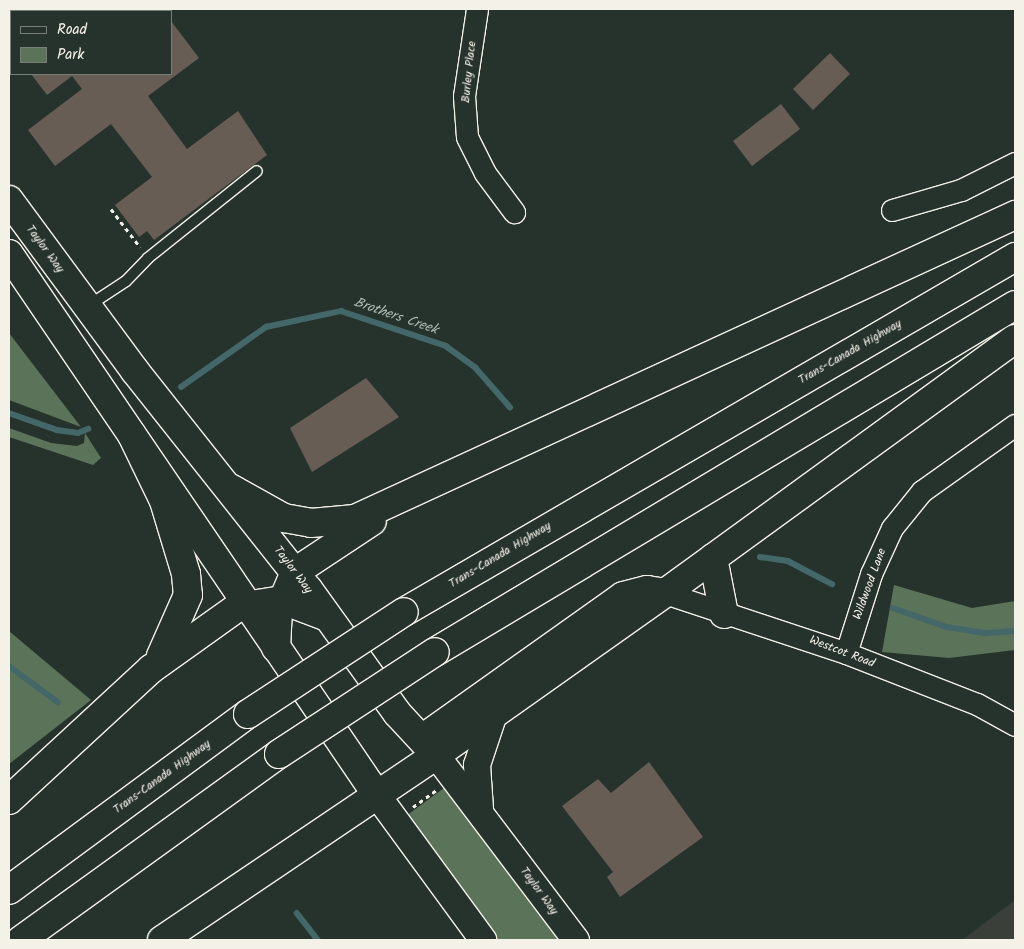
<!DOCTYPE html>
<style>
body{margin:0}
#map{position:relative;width:1024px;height:949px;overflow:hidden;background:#26332d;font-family:Kalam,sans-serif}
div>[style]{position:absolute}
.built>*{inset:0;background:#3a4039}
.green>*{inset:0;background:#5b7358}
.stream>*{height:5.5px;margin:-2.75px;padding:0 2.75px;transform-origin:2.75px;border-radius:2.75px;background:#446869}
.building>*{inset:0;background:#685d54}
.path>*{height:3px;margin-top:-1.5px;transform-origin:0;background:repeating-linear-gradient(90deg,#f4f1e8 0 4px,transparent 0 8px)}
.roads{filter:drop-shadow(1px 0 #f4f1e8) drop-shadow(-1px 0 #f4f1e8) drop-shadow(0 1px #f4f1e8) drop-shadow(0 -1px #f4f1e8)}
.service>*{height:10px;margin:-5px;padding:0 5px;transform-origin:5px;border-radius:5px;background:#26332d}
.minor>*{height:21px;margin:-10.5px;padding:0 10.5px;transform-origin:10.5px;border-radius:10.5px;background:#26332d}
.tertiary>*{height:26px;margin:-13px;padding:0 13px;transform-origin:13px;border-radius:13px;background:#26332d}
.trunk>*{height:28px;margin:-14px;padding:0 14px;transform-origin:14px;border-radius:14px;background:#26332d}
.motorway>*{height:28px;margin:-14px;padding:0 14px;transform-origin:14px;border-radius:14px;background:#26332d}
.bridges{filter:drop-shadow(1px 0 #f4f1e8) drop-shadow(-1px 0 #f4f1e8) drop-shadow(0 1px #f4f1e8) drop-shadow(0 -1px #f4f1e8)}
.motorway-bridge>*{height:28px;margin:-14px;padding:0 14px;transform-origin:14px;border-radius:14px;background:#26332d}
span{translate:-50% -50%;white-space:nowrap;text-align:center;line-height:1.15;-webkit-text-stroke:5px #26332d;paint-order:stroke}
.street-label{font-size:12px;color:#f4f1e8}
.water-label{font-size:14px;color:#aebab5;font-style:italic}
.frame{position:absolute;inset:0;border:10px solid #f4f1e8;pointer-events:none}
.legend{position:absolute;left:10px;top:10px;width:162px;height:65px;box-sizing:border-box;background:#26332d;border:1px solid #787f78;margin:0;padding:6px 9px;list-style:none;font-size:15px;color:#f4f1e8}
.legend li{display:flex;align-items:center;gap:10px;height:25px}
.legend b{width:25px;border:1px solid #787f78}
</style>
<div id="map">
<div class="built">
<div style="clip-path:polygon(1015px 900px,1015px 940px,961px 940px,962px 940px)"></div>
</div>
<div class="green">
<div style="clip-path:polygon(9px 333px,81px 427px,9px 400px)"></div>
<div style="clip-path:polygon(9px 428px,51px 443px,77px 446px,84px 443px,85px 433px,101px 458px,93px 465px,9px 437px)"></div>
<div style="clip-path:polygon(894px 585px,972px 608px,1015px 601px,1015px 650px,949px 658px,882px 652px)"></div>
<div style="clip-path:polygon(9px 631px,91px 700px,9px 764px)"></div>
<div style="clip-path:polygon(444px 788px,450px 788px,563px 940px,496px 940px,406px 816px)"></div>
</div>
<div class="stream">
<div style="left:181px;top:387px;width:104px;rotate:-35.2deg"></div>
<div style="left:266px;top:327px;width:77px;rotate:-12deg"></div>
<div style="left:341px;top:311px;width:111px;rotate:18.4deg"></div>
<div style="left:446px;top:346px;width:37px;rotate:36deg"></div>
<div style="left:476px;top:368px;width:52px;rotate:48.9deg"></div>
<div style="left:9px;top:413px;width:51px;rotate:19.5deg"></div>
<div style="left:57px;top:430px;width:21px;rotate:8deg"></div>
<div style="left:78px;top:433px;width:11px;rotate:-22deg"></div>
<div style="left:760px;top:557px;width:28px;rotate:8deg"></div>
<div style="left:788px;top:561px;width:50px;rotate:27.6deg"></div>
<div style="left:893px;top:608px;width:57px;rotate:19.4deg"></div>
<div style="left:947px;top:627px;width:39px;rotate:9deg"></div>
<div style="left:986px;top:633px;width:29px;rotate:-4deg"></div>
<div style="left:9px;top:666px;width:61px;rotate:36.3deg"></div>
<div style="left:297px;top:913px;width:34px;rotate:52deg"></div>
</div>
<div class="building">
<div style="clip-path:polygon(26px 9px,76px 9px,77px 11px,28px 11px)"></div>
<div style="clip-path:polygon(171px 21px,199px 58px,148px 96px,187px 149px,238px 111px,267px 155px,154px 240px,147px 231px,139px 237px,115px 205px,152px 177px,111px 124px,55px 166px,28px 130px,82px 89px,72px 76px,47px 95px,31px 74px,171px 74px)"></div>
<div style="clip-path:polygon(830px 53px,850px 74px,813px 110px,793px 89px)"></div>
<div style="clip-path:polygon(781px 104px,800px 129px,752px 166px,733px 141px)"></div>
<div style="clip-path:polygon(366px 378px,399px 417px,312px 472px,290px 428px)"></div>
<div style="clip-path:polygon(649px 762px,703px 837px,620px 897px,607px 877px,613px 872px,562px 806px,598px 779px,611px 793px)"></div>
</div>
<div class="path">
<div style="left:111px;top:209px;width:48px;rotate:52.7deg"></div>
<div style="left:413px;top:807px;width:29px;rotate:-36deg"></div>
</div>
<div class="roads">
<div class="service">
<div style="left:88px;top:306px;width:45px;rotate:-33.3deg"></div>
<div style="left:126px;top:281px;width:32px;rotate:-46deg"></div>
<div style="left:148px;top:258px;width:139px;rotate:-38.6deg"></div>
</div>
<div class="minor">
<div style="left:477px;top:9px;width:88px;rotate:98.5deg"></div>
<div style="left:464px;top:96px;width:41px;rotate:85.8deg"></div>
<div style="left:467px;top:137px;width:40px;rotate:63.4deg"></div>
<div style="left:485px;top:173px;width:49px;rotate:53.4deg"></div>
<div style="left:892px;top:210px;width:72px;rotate:-16.2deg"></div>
<div style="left:961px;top:190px;width:60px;rotate:-26.6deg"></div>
<div style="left:665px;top:593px;width:191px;rotate:18.3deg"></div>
<div style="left:846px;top:653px;width:141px;rotate:21.3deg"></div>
<div style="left:977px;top:704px;width:43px;rotate:28.9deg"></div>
<div style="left:846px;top:653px;width:83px;rotate:-72.4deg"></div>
<div style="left:871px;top:574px;width:51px;rotate:-65.5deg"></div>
<div style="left:892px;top:528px;width:48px;rotate:-51deg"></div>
<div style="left:922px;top:491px;width:114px;rotate:-35.4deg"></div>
</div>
<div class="tertiary">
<div style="left:436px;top:755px;width:232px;rotate:52.9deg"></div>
<div style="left:377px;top:795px;width:180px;rotate:53.8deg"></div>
<div style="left:480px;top:809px;width:44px;rotate:-93.9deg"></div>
<div style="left:477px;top:765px;width:54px;rotate:-71.6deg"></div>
</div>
<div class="trunk">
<div style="left:9px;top:200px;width:212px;rotate:53.6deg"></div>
<div style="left:135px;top:371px;width:278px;rotate:51.6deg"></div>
<div style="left:308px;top:589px;width:153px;rotate:54.3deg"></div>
<div style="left:397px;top:713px;width:57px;rotate:47.1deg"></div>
<div style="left:9px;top:254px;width:654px;rotate:55.78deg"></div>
<div style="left:422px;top:739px;width:247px;rotate:-35.4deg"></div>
<div style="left:623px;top:596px;width:25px;rotate:-14deg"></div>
<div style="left:647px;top:590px;width:18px;rotate:9deg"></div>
<div style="left:162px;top:940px;width:331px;rotate:-34deg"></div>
<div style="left:436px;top:755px;width:281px;rotate:-35.3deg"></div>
</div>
<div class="motorway">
<div style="left:132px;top:435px;width:73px;rotate:64.1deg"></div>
<div style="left:164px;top:501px;width:76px;rotate:73.2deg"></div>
<div style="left:186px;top:574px;width:21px;rotate:85deg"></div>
<div style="left:188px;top:595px;width:67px;rotate:113.9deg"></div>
<div style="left:230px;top:488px;width:62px;rotate:29.1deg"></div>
<div style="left:284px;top:518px;width:27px;rotate:10deg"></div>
<div style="left:311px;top:523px;width:44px;rotate:-5.2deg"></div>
<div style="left:355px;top:519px;width:727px;rotate:-24.73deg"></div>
<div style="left:713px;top:558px;width:57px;rotate:78.9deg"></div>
<div style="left:665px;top:593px;width:432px;rotate:-36deg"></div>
<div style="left:404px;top:612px;width:707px;rotate:-30.16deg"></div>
<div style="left:276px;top:648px;width:36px;rotate:-87deg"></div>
<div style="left:278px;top:612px;width:43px;rotate:-67deg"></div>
<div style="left:295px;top:572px;width:92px;rotate:-33.5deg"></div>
<div style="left:435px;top:652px;width:676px;rotate:-30.89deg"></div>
<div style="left:9px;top:800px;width:193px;rotate:-42.7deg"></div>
<div style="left:151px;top:669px;width:107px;rotate:-35.5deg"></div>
<div style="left:238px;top:607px;width:45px;rotate:-9deg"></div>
<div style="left:282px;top:600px;width:46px;rotate:20.4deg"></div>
<div style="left:9px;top:890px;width:297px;rotate:-36.4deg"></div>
<div style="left:21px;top:940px;width:318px;rotate:-35.8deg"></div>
</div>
</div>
<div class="bridges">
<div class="motorway-bridge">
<div style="left:248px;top:714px;width:186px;rotate:-33.2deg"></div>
<div style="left:279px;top:754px;width:186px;rotate:-33.2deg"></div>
</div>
</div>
<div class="street-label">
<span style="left:469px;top:72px;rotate:-84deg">Burley Place</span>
<span style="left:45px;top:249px;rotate:54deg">Taylor Way</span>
<span style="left:850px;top:352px;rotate:-30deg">Trans-Canada Highway</span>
<span style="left:500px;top:555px;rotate:-31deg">Trans-Canada Highway</span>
<span style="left:293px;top:570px;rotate:53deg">Taylor Way</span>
<span style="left:870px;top:584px;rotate:-70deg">Wildwood Lane</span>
<span style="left:842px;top:652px;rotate:21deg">Westcot Road</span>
<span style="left:162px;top:777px;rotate:-36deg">Trans-Canada Highway</span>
<span style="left:539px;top:891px;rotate:54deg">Taylor Way</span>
</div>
<div class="water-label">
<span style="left:396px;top:316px;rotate:19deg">Brothers Creek</span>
</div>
<div class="frame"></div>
<ul class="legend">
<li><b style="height:6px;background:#26332d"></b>Road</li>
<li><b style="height:14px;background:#5b7358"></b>Park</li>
</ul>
</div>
